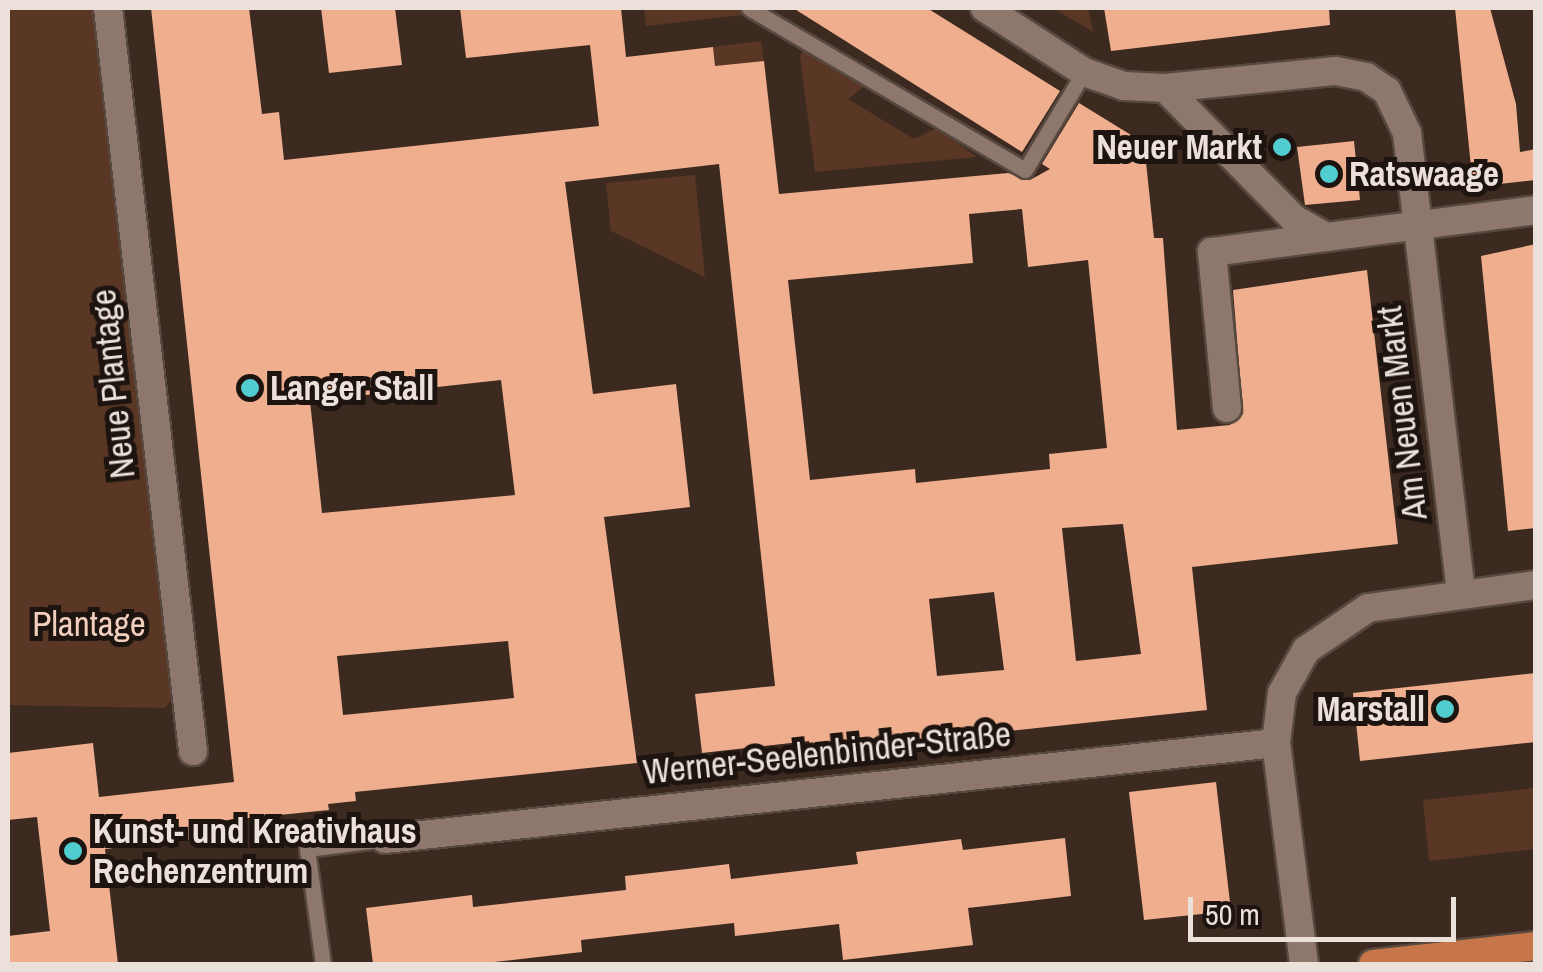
<!DOCTYPE html>
<meta charset="utf-8">
<style>
body{margin:0}
#map{position:relative;width:1543px;height:972px;overflow:hidden;background:#3c2a21;font-family:"Archivo Narrow",sans-serif}
div>[style]{position:absolute}
.green>*{inset:0;background:#5a3725}
.building>*{inset:0;background:#efae8e}
.roads{filter:drop-shadow(2px 0 #574840) drop-shadow(-2px 0 #574840) drop-shadow(0 2px #574840) drop-shadow(0 -2px #574840)}
.service>*{height:15px;margin:-7.5px;padding:0 7.5px;transform-origin:7.5px;border-radius:7.5px;background:#8e786d}
.minor>*{height:28px;margin:-14px;padding:0 14px;transform-origin:14px;border-radius:14px;background:#8e786d}
.primary>*{height:28px;margin:-14px;padding:0 14px;transform-origin:14px;border-radius:14px;background:#c67648}
.dots>*{width:28px;height:28px;translate:-50% -50%;box-sizing:border-box;border:5px solid #1d1410;border-radius:50%}
span{translate:-50% -50%;white-space:nowrap;text-align:center;line-height:1.15;-webkit-text-stroke:10px #1d1410;paint-order:stroke}
.poi-label{font-size:35px;color:#ece0da;font-weight:700}
.right{translate:-100% -50%;text-align:right}
.left{translate:0 -50%;text-align:left}
.street-label{font-size:35px;color:#ece0da}
.park-label{font-size:35px;color:#f2cebd}
.frame{position:absolute;inset:0;border:10px solid #ece0da;pointer-events:none}
.scale{position:absolute;left:1188px;top:897px;width:268px;height:45px;box-sizing:border-box;border:5px solid #ece0da;border-top:0;padding-left:12px;font-size:30px;line-height:35px;white-space:nowrap;color:#ece0da;-webkit-text-stroke:8px #1d1410;paint-order:stroke}
</style>
<div id="map">
<div class="green">
<div style="clip-path:polygon(8px 8px,102px 8px,178px 692px,165px 708px,8px 705px)"></div>
<div style="clip-path:polygon(644px 8px,739px 8px,751px 14px,646px 26px)"></div>
<div style="clip-path:polygon(1052px 8px,1088px 8px,1093px 31px,1092px 31px)"></div>
<div style="clip-path:polygon(761px 41px,764px 61px,715px 66px,713px 47px)"></div>
<div style="clip-path:polygon(806px 46px,866px 85px,848px 99px,914px 139px,937px 128px,977px 157px,815px 172px,800px 56px)"></div>
<div style="clip-path:polygon(695px 175px,705px 277px,611px 231px,606px 183px)"></div>
<div style="clip-path:polygon(1535px 788px,1535px 849px,1429px 861px,1423px 800px)"></div>
</div>
<div class="building">
<div style="clip-path:polygon(evenodd,151px 8px,249px 8px,262px 114px,279px 112px,284px 160px,599px 126px,590px 45px,466px 58px,460px 8px,621px 8px,626px 57px,713px 47px,715px 66px,764px 61px,779px 194px,1008px 173px,1030px 180px,1050px 169px,1042px 164px,1079px 103px,1144px 143px,1154px 238px,1163px 238px,1177px 430px,1230px 425px,1243px 414px,1233px 290px,1367px 270px,1398px 544px,1192px 567px,1207px 710px,810px 752px,809px 741px,702px 753px,695px 694px,775px 686px,719px 164px,565px 182px,593px 394px,676px 384px,690px 507px,604px 517px,637px 763px,355px 792px,356px 801px,328px 804px,329px 810px,218px 821px,219px 836px,105px 849px,118px 964px,8px 964px,8px 936px,50px 931px,37px 817px,8px 820px,8px 753px,93px 743px,99px 797px,234px 782px,151px 8px,1022px 209px,1028px 267px,1088px 260px,1107px 448px,1049px 454px,1050px 469px,916px 483px,915px 469px,810px 480px,788px 280px,973px 263px,969px 214px,1022px 209px,151px 8px,501px 380px,515px 495px,322px 513px,310px 401px,501px 380px,151px 8px,1123px 524px,1141px 654px,1076px 661px,1062px 528px,1123px 524px,151px 8px,994px 592px,1004px 670px,937px 676px,929px 599px,994px 592px,151px 8px,508px 641px,514px 698px,343px 715px,337px 656px,508px 641px)"></div>
<div style="clip-path:polygon(321px 8px,395px 8px,402px 65px,329px 73px)"></div>
<div style="clip-path:polygon(793px 8px,927px 8px,1060px 91px,1022px 152px)"></div>
<div style="clip-path:polygon(1104px 8px,1329px 8px,1330px 25px,1111px 51px)"></div>
<div style="clip-path:polygon(1455px 8px,1490px 8px,1516px 104px,1520px 152px,1536px 149px,1536px 180px,1473px 187px)"></div>
<div style="clip-path:polygon(1354px 141px,1360px 200px,1305px 205px,1297px 147px)"></div>
<div style="clip-path:polygon(1536px 244px,1536px 528px,1508px 531px,1481px 256px)"></div>
<div style="clip-path:polygon(1536px 673px,1536px 742px,1360px 761px,1353px 693px)"></div>
<div style="clip-path:polygon(1216px 782px,1231px 911px,1144px 920px,1129px 792px)"></div>
<div style="clip-path:polygon(1065px 838px,1071px 896px,968px 908px,973px 945px,843px 960px,839px 924px,735px 936px,734px 923px,581px 940px,582px 952px,476px 964px,373px 964px,366px 908px,472px 895px,473px 907px,626px 890px,625px 876px,687px 869px,729px 864px,731px 879px,858px 864px,856px 852px,961px 839px,963px 850px)"></div>
</div>
<div class="roads">
<div class="service">
<div style="left:749px;top:8px;width:320px;rotate:30.4deg"></div>
<div style="left:1025px;top:170px;width:114px;rotate:-59deg"></div>
<div style="left:323px;top:964px;width:116px;rotate:-97.9deg"></div>
<div style="left:307px;top:849px;width:79px;rotate:-7.3deg"></div>
</div>
<div class="minor">
<div style="left:108px;top:8px;width:748px;rotate:83.47deg"></div>
<div style="left:985px;top:8px;width:118px;rotate:32.9deg"></div>
<div style="left:1084px;top:72px;width:42px;rotate:19.3deg"></div>
<div style="left:1124px;top:86px;width:41px;rotate:2.8deg"></div>
<div style="left:1165px;top:88px;width:172px;rotate:-5.7deg"></div>
<div style="left:1336px;top:71px;width:31px;rotate:11deg"></div>
<div style="left:1366px;top:77px;width:25px;rotate:34deg"></div>
<div style="left:1387px;top:91px;width:47px;rotate:64.5deg"></div>
<div style="left:1407px;top:133px;width:462px;rotate:83.3deg"></div>
<div style="left:1165px;top:88px;width:184px;rotate:45.4deg"></div>
<div style="left:1294px;top:219px;width:37px;rotate:29deg"></div>
<div style="left:1326px;top:237px;width:212px;rotate:-7.3deg"></div>
<div style="left:1227px;top:408px;width:157px;rotate:-95.5deg"></div>
<div style="left:1212px;top:252px;width:115px;rotate:-7.5deg"></div>
<div style="left:385px;top:839px;width:896px;rotate:-6.15deg"></div>
<div style="left:1304px;top:964px;width:223px;rotate:-97.2deg"></div>
<div style="left:1276px;top:743px;width:50px;rotate:-83.2deg"></div>
<div style="left:1282px;top:693px;width:49px;rotate:-60.8deg"></div>
<div style="left:1306px;top:650px;width:75px;rotate:-34.1deg"></div>
<div style="left:1368px;top:608px;width:170px;rotate:-7.8deg"></div>
</div>
<div class="primary">
<div style="left:1373px;top:964px;width:164px;rotate:-6.3deg"></div>
</div>
</div>
<div class="dots">
<div style="left:1282px;top:147px;background:#52cdcf"></div>
<div style="left:1329px;top:174px;background:#52cdcf"></div>
<div style="left:250px;top:388px;background:#52cdcf"></div>
<div style="left:1445px;top:709px;background:#52cdcf"></div>
<div style="left:73px;top:851px;background:#52cdcf"></div>
</div>
<div class="poi-label">
<span class="right" style="left:1262px;top:147px">Neuer Markt</span>
<span class="left" style="left:1349px;top:174px">Ratswaage</span>
<span class="left" style="left:270px;top:388px">Langer Stall</span>
<span class="right" style="left:1425px;top:709px">Marstall</span>
<span class="left" style="left:93px;top:851px">Kunst- und Kreativhaus<br>Rechenzentrum</span>
</div>
<div class="street-label">
<span style="left:113px;top:384px;rotate:-96deg">Neue Plantage</span>
<span style="left:1402px;top:413px;rotate:-97deg">Am Neuen Markt</span>
<span style="left:827px;top:753px;rotate:-6deg">Werner-Seelenbinder-Straße</span>
</div>
<div class="park-label">
<span style="left:89px;top:624px">Plantage</span>
</div>
<div class="frame"></div>
<div class="scale">50 m</div>
</div>
